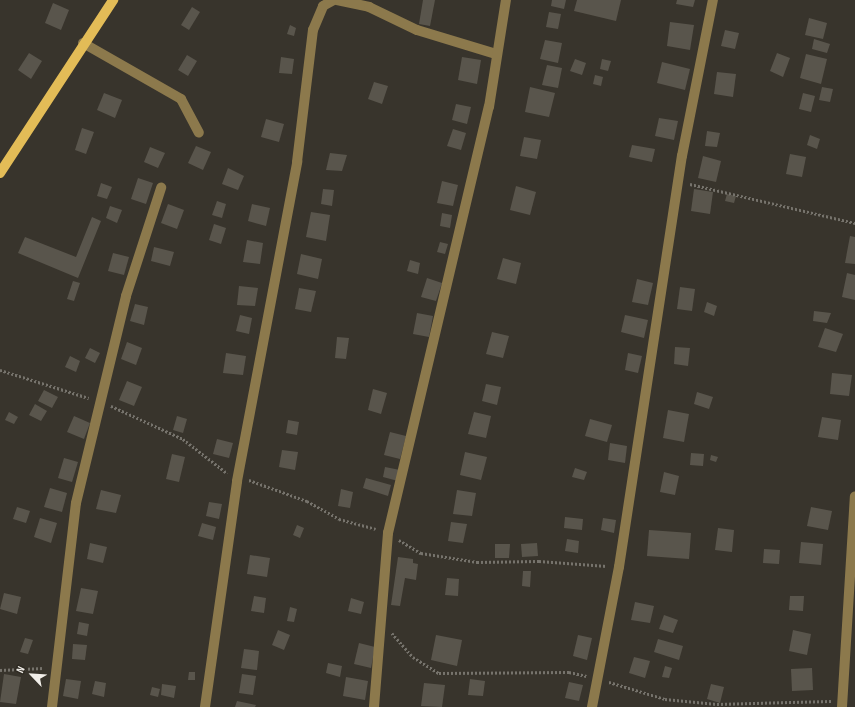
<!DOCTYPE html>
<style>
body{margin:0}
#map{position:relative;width:855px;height:707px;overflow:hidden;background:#38342c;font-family:"Sofia Sans Condensed",sans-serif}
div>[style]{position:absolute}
.building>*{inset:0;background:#59554c}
.path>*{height:2.5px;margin-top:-1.25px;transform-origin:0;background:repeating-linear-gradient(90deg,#76736c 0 2px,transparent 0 4px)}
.minor>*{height:10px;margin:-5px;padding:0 5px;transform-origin:5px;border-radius:5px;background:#8c794c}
.major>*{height:10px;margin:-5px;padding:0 5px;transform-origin:5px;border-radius:5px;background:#e3bc57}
span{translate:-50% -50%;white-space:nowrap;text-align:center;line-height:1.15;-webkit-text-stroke:3.5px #2e2a22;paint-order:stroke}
.north{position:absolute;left:12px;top:655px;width:40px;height:40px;-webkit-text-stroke:3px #2e2a22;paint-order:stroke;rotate:295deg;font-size:11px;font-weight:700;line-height:16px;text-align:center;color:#f1eee9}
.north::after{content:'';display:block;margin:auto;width:14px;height:18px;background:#f1eee9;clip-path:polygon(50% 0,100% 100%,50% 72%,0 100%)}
</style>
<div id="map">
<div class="building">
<div style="clip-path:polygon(423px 0,435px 0,430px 26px,419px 24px)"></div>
<div style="clip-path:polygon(552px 0,566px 0,564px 9px,551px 6px)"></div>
<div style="clip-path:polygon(577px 0,621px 0,616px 21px,574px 11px)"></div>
<div style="clip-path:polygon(677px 0,695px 0,693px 7px,676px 4px)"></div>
<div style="clip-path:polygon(53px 3px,69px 10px,61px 30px,45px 23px)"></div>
<div style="clip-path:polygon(192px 7px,200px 12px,189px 30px,181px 25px)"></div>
<div style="clip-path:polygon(549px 12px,561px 14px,558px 29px,546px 27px)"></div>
<div style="clip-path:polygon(809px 18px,827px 23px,823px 39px,805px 35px)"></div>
<div style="clip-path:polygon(670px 22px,694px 25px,690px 50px,667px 46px)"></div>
<div style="clip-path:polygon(290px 25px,296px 28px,294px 36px,287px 34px)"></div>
<div style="clip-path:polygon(725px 30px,739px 33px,735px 49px,721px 46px)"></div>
<div style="clip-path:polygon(814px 39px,830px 44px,827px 53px,812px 49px)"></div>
<div style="clip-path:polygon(545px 40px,562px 43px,558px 63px,540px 59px)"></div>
<div style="clip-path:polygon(29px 53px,42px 61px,31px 79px,18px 70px)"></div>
<div style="clip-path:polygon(777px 53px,790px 58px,783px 77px,770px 71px)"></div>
<div style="clip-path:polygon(806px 54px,827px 59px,821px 84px,800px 78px)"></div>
<div style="clip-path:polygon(187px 55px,197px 61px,188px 76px,178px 70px)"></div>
<div style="clip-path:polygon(281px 57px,294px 59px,292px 74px,279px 73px)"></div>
<div style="clip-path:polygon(462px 57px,481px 60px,477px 84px,458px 80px)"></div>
<div style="clip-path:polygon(575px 59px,586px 63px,582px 75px,570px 71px)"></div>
<div style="clip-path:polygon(602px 59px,611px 61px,608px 71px,600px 69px)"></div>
<div style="clip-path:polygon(662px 62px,690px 69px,685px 90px,657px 83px)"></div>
<div style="clip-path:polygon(547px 65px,562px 68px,558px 88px,542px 85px)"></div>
<div style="clip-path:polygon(717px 72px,736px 74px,733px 97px,714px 94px)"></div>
<div style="clip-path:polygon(595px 75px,603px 77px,601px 86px,593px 84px)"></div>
<div style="clip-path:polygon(374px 82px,388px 86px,382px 104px,368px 99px)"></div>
<div style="clip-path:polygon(530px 87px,555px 93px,549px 117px,525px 112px)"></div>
<div style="clip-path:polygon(822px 87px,833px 89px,830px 102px,819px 100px)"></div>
<div style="clip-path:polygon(104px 93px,122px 100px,115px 118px,97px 110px)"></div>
<div style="clip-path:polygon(803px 93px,815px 96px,811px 112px,799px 109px)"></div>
<div style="clip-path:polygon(456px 104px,471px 107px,467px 124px,452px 120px)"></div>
<div style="clip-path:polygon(659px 118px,678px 121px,674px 140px,655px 136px)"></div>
<div style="clip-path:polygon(266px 119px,284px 124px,279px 142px,261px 137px)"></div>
<div style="clip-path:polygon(82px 128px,94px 132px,86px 154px,75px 150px)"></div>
<div style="clip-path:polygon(453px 129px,466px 133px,461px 150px,447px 146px)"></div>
<div style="clip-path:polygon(707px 131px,720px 133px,717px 147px,705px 146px)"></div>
<div style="clip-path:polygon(810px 135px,820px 139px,817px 149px,807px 145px)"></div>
<div style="clip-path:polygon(524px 137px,541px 140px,537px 159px,520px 156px)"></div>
<div style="clip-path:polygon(632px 145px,655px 149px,652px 162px,629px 157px)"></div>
<div style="clip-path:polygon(196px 146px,211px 152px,203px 170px,188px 163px)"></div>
<div style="clip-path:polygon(150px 147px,165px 153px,158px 168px,144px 162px)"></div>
<div style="clip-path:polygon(330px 153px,347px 155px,342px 171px,326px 170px)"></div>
<div style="clip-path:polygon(790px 154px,806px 157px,802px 177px,786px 174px)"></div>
<div style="clip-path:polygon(703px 156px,721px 161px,716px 182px,698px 178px)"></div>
<div style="clip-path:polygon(228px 168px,244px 176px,238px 190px,222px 184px)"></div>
<div style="clip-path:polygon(138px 178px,153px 183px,146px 204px,131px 199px)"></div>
<div style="clip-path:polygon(442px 181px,458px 185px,453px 206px,437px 203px)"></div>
<div style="clip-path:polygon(101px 183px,112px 187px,107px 199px,97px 196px)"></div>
<div style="clip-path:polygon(516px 186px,536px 192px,530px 215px,510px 210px)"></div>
<div style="clip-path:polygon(323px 189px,334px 190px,332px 206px,321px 204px)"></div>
<div style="clip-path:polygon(694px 189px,713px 192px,710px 214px,691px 211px)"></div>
<div style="clip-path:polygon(727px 194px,736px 196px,734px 203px,725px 201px)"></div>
<div style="clip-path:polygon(217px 201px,226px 204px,222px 218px,212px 215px)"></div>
<div style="clip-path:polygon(168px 204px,184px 210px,177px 229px,161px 223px)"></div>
<div style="clip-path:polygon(252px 204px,270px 208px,266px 226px,248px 221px)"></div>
<div style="clip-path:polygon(110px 206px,122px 210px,117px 223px,106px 218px)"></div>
<div style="clip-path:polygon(311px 212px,330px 215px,326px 241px,306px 237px)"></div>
<div style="clip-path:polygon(442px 213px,452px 215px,450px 228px,440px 226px)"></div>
<div style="clip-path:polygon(92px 217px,101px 221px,78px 278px,18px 253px,25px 237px,76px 257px)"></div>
<div style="clip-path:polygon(214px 224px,226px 228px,221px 244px,209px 240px)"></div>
<div style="clip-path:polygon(850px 236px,855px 237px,855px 264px,845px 263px)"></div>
<div style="clip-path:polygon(247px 240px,263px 243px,260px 264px,243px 262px)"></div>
<div style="clip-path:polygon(440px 242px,448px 244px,445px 254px,437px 252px)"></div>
<div style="clip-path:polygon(154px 247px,174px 252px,170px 266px,151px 261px)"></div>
<div style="clip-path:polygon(113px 253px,129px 257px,124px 275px,108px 271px)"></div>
<div style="clip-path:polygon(301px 254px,322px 259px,318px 279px,297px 274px)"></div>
<div style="clip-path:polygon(503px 258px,521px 263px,516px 284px,497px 279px)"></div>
<div style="clip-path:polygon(410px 260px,420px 263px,418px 274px,407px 271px)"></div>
<div style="clip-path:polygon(847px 273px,855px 275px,855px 300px,842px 297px)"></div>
<div style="clip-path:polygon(427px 278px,442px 283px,436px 301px,421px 297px)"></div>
<div style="clip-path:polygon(637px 279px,653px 283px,648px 305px,632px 302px)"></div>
<div style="clip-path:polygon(73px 281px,80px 283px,74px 301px,67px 299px)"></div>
<div style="clip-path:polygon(239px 286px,258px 288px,255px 306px,237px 305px)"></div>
<div style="clip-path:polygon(680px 287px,695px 289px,692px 311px,677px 309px)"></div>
<div style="clip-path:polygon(299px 288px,316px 291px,311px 312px,295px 309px)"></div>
<div style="clip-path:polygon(707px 302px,717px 306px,714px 316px,704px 312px)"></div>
<div style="clip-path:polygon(135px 304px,148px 307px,144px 325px,130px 321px)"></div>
<div style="clip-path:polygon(814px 311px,831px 313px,827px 323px,813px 321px)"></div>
<div style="clip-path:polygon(417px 313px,433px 316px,429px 337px,413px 334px)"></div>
<div style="clip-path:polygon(240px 315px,252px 318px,249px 334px,236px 331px)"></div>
<div style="clip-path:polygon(625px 315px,648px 320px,644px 338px,621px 332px)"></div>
<div style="clip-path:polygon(825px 328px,843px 334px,836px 352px,818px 347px)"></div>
<div style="clip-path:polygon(492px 332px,509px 336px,503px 358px,486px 354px)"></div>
<div style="clip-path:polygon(337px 337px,349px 338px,346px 359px,335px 358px)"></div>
<div style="clip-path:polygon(127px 342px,142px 348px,136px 365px,121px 359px)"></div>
<div style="clip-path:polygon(675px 347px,690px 348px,688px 366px,674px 364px)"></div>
<div style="clip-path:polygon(90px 348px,100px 353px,95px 363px,85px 358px)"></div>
<div style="clip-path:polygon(226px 353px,246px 356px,243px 375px,223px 373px)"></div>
<div style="clip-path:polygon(628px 353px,642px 356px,638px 373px,625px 370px)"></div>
<div style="clip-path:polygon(70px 356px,80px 361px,76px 372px,65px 367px)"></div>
<div style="clip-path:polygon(832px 373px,852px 375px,849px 396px,830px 394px)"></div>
<div style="clip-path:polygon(127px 381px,142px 387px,134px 406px,119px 400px)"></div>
<div style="clip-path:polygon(486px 384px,501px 387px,497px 405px,482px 401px)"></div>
<div style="clip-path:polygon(373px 389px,387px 393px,381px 414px,368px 410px)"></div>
<div style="clip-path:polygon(44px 390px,58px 397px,52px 408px,38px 401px)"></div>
<div style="clip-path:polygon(697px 392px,713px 397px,709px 409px,694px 404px)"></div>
<div style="clip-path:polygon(35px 404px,47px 411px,41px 421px,29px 415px)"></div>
<div style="clip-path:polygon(668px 410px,689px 414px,684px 442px,663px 438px)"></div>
<div style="clip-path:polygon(9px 412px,18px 417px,14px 424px,5px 420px)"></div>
<div style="clip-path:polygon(474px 412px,491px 416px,486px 438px,468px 434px)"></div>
<div style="clip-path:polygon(74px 416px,90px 423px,84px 439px,67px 432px)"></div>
<div style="clip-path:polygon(177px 416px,187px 419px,183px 433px,173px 430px)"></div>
<div style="clip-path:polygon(822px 417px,841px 420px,838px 440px,818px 437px)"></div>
<div style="clip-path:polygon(590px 419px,612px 425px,607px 442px,585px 436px)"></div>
<div style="clip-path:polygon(288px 420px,299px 422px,297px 435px,286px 433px)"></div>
<div style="clip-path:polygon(390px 432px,406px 436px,400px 459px,384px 455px)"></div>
<div style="clip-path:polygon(217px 439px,233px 443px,229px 458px,213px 454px)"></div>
<div style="clip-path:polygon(610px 443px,627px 446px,625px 463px,608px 460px)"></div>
<div style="clip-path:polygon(282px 450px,298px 452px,295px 470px,279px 467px)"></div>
<div style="clip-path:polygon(465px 452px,487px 457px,481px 480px,460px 475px)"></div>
<div style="clip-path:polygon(691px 453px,704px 454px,703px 466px,690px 465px)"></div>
<div style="clip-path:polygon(172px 454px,185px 457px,179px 482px,166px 479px)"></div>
<div style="clip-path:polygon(711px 455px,718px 457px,716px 462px,710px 460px)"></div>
<div style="clip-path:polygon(64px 458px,78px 462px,72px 482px,58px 478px)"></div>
<div style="clip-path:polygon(385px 467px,400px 470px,398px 481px,383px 477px)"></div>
<div style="clip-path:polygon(575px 468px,587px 472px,584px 480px,572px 477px)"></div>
<div style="clip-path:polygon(664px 472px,679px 476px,675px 495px,660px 492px)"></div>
<div style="clip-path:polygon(366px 478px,391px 485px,388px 496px,363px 488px)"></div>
<div style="clip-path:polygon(50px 488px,67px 493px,62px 512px,44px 507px)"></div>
<div style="clip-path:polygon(341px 489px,353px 492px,350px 508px,338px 506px)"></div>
<div style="clip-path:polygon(101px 490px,121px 495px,116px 513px,96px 509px)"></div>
<div style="clip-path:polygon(457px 490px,476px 493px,472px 516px,453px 514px)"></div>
<div style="clip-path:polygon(209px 502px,222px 504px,219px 519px,206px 516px)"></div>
<div style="clip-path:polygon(17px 507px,30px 511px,26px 523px,13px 519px)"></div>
<div style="clip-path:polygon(811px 507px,832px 511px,828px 530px,807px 526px)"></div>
<div style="clip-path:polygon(565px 517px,583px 519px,582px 530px,564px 528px)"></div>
<div style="clip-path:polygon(40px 518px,57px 523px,51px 543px,34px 537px)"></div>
<div style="clip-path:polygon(603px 518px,616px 520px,614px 533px,601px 530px)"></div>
<div style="clip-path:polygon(451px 522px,467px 524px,463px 543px,448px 541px)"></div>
<div style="clip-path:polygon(202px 523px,216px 527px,213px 540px,198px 536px)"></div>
<div style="clip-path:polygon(297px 525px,304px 528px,300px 538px,293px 535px)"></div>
<div style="clip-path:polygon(718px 528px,734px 530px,732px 552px,715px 550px)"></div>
<div style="clip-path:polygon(649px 530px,691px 533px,689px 559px,647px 556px)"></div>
<div style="clip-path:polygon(567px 539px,579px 541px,578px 553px,565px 551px)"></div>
<div style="clip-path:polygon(801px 542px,823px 544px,821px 565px,799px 563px)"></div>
<div style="clip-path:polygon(90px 543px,107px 547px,103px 563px,87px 559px)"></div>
<div style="clip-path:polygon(537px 543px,538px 556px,522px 557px,521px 544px)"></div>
<div style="clip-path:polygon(495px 544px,510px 544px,509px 558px,495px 558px)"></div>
<div style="clip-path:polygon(764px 549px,780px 550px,779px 564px,763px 563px)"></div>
<div style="clip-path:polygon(250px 555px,270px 558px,267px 577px,247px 574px)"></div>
<div style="clip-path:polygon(398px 557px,413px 559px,413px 563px,418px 564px,416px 580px,405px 578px,400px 606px,391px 605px)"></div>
<div style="clip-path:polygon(523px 571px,531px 571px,530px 587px,522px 586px)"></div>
<div style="clip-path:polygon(447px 578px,459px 579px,458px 596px,445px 595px)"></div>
<div style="clip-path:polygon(81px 588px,98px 591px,93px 614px,76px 611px)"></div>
<div style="clip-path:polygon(4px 593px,21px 597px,17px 614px,0 609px)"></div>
<div style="clip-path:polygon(254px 596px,266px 598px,264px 613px,251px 611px)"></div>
<div style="clip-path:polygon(790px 596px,804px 596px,803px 611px,789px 610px)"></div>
<div style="clip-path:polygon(351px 598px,364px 602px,361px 614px,348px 611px)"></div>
<div style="clip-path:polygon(635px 602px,654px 606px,650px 623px,631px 620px)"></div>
<div style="clip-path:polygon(290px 607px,297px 609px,294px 622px,287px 621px)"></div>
<div style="clip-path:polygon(664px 615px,678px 620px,673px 633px,659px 629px)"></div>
<div style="clip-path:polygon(79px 622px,89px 624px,87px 636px,77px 634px)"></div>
<div style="clip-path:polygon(278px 630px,290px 635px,284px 650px,272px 645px)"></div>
<div style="clip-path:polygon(793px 630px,811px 634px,807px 655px,789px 651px)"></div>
<div style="clip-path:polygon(436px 635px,462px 640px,457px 666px,431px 660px)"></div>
<div style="clip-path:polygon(578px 635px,592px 638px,587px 660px,573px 656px)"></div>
<div style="clip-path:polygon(25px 638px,33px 640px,28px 654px,20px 652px)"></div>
<div style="clip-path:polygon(658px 639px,683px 646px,679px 660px,654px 652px)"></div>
<div style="clip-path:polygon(359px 643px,375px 647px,371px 668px,354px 664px)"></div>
<div style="clip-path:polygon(73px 644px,87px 645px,85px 660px,72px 659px)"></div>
<div style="clip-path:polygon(244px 649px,259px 651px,257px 670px,241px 668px)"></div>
<div style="clip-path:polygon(634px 657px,650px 661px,645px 678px,629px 673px)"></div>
<div style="clip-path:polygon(328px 663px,342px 666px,340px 677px,326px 673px)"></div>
<div style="clip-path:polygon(665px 666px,672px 668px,669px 678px,662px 677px)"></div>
<div style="clip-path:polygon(812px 668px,813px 690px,792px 691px,791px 669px)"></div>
<div style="clip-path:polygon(189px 672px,195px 672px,195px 680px,188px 680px)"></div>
<div style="clip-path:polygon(4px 674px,21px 677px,16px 704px,0 702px)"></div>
<div style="clip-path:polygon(242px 674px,256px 676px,253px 695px,239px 693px)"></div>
<div style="clip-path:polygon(346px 677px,368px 681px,365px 700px,343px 696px)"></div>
<div style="clip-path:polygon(66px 679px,81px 681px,78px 699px,63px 696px)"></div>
<div style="clip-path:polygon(470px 679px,485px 681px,483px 696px,468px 695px)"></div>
<div style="clip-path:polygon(95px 681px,106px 683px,104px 697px,92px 694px)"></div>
<div style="clip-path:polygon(569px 682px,583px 685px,579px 701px,565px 698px)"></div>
<div style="clip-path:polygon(424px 683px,445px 685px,442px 707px,421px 706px)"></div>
<div style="clip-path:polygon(162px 684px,176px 686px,174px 698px,161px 695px)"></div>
<div style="clip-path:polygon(711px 684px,724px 687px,720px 703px,707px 699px)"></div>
<div style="clip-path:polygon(152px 687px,160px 689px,158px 697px,150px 695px)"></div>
<div style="clip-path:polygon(237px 701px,256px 705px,255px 707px,235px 707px)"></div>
</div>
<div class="path">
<div style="left:690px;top:184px;width:170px;rotate:13.3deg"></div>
<div style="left:0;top:370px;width:93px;rotate:17.5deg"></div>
<div style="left:111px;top:406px;width:79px;rotate:24.6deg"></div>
<div style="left:183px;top:439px;width:56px;rotate:37.7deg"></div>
<div style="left:249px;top:480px;width:62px;rotate:19.9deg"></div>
<div style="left:307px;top:501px;width:37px;rotate:29deg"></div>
<div style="left:339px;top:519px;width:38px;rotate:15deg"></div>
<div style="left:399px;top:540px;width:26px;rotate:31deg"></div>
<div style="left:421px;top:553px;width:57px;rotate:9.1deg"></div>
<div style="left:477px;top:562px;width:62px;rotate:-0.9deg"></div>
<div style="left:539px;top:561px;width:68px;rotate:4.2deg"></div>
<div style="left:392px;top:633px;width:32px;rotate:49deg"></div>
<div style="left:413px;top:657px;width:31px;rotate:32deg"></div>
<div style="left:439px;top:673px;width:130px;rotate:-0.4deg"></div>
<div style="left:569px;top:672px;width:18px;rotate:13deg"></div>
<div style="left:0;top:670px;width:44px;rotate:-2.6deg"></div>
<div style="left:609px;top:682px;width:59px;rotate:16.9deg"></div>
<div style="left:665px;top:699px;width:52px;rotate:5.5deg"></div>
<div style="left:717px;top:704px;width:114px;rotate:-1.5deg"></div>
</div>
<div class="minor">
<div style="left:337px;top:0;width:33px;rotate:12deg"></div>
<div style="left:369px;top:7px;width:53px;rotate:25.6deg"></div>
<div style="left:417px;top:30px;width:83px;rotate:16.9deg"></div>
<div style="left:83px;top:43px;width:113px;rotate:29.7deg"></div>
<div style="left:181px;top:99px;width:38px;rotate:62deg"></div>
<div style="left:52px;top:707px;width:205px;rotate:-83.3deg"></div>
<div style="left:76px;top:503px;width:213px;rotate:-76.4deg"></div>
<div style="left:126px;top:296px;width:114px;rotate:-72deg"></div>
<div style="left:205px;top:707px;width:228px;rotate:-81.9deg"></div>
<div style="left:237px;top:481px;width:325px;rotate:-79.3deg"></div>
<div style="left:297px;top:162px;width:133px;rotate:-83.1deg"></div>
<div style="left:313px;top:30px;width:26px;rotate:-67deg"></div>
<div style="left:323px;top:6px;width:13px;rotate:-29deg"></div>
<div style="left:374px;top:707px;width:175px;rotate:-85.4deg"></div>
<div style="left:388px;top:533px;width:438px;rotate:-76.7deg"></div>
<div style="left:489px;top:107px;width:108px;rotate:-81deg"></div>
<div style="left:592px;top:707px;width:143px;rotate:-79.1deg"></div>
<div style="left:619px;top:567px;width:416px;rotate:-81.3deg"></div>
<div style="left:682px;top:156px;width:159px;rotate:-78.8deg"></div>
<div style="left:842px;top:707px;width:211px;rotate:-86.5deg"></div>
</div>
<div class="major">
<div style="left:0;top:173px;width:207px;rotate:-56.8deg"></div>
</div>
<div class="north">N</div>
</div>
